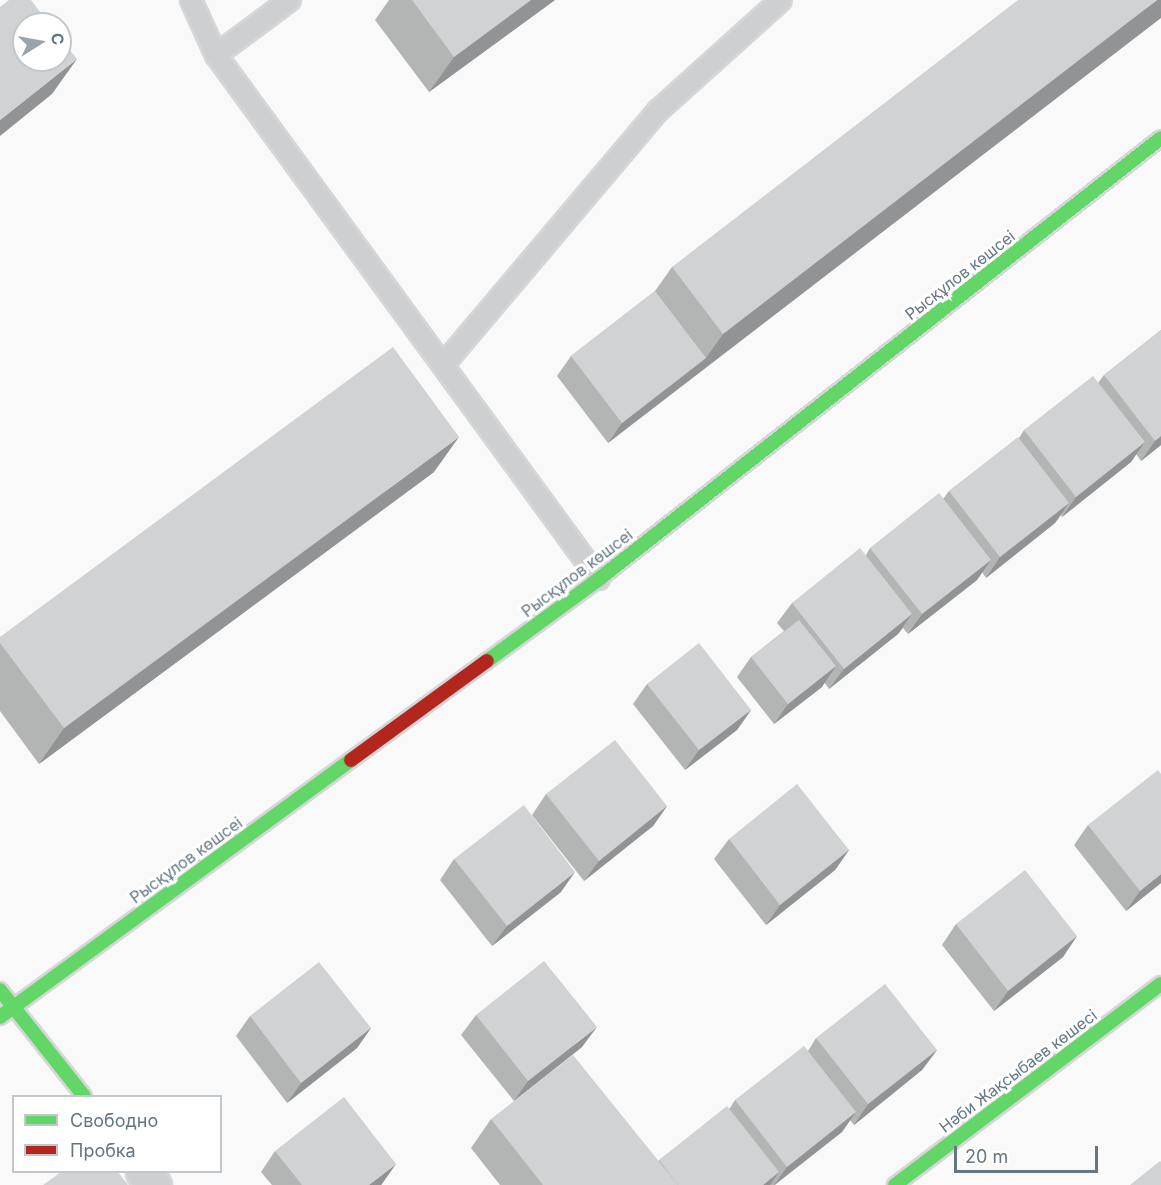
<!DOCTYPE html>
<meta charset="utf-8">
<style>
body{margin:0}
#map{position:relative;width:1161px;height:1185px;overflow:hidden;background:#f9f9f9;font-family:Inter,sans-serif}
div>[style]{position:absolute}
.roads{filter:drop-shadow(2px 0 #d5d6d7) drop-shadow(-2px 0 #d5d6d7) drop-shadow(0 2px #d5d6d7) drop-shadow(0 -2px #d5d6d7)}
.lane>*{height:20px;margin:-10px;padding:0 10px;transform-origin:10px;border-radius:10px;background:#cecfd0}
.street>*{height:33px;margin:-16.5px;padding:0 16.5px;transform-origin:16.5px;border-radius:16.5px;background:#cecfd0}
.fast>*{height:14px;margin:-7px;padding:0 7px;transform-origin:7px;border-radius:7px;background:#63d668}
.jam>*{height:14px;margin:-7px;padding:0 7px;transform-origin:7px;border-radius:7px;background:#b3261e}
.wall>*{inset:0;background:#b3b5b5}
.shaded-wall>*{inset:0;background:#929394}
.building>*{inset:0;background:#d0d2d3}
span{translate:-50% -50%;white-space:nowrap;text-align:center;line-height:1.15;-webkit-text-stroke:6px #fff;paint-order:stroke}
.street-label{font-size:16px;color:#657683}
.legend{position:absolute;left:12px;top:1095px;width:210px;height:78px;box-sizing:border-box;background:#fff;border:2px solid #c1c8cd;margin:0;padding:8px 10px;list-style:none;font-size:18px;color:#657683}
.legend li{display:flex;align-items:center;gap:12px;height:30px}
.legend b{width:30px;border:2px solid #c1c8cd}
.north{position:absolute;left:12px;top:12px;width:60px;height:60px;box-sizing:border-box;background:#fff;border:2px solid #c1c8cd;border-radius:50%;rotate:79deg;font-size:16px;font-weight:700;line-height:24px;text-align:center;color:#657683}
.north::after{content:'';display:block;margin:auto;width:21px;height:27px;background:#99a4ac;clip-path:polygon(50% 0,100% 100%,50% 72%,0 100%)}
.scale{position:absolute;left:954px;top:1146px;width:144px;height:27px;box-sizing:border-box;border:3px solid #657683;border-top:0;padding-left:8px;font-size:18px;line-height:21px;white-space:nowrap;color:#657683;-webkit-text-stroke:4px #fff;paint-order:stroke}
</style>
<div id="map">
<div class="roads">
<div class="lane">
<div style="left:191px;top:0;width:60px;rotate:65.6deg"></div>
<div style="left:216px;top:55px;width:649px;rotate:53.84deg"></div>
<div style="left:216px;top:55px;width:92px;rotate:-36.6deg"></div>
<div style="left:444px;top:364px;width:333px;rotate:-49.8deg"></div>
<div style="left:659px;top:110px;width:164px;rotate:-42deg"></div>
</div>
<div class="street">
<div style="left:143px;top:1172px;width:17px;rotate:50deg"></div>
</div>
<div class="fast">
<div style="left:487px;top:661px;width:139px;rotate:-36.2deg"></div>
<div style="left:599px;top:579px;width:714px;rotate:-38.12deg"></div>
<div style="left:0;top:990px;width:135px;rotate:51.6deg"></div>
<div style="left:0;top:1017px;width:435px;rotate:-36.2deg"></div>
<div style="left:895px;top:1185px;width:333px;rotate:-37.1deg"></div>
</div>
<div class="jam">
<div style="left:351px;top:760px;width:168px;rotate:-36.1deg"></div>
</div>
</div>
<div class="wall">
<div style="clip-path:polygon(389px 0,555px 0,429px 92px,375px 20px)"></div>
<div style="clip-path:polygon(1161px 0,608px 443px,557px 376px,571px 356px,655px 291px,672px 267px)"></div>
<div style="clip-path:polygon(1161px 330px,1161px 445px,1141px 461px,1136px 454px,1131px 462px,1062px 517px,1061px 515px,1055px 523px,986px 578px,982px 572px,977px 580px,908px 634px,903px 628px,898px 634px,829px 689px,824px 682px,822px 687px,774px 724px,737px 677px,751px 657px,784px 631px,777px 623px,792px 603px,866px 555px,870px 548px,943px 499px,949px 491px,1019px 438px,1024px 430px,1098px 383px,1104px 375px)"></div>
<div style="clip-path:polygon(434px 472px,39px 764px,0 711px,0 637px)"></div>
<div style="clip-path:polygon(647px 684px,751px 710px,737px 730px,685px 770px,633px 704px)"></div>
<div style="clip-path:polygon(546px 794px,667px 806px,653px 826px,584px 881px,532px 815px)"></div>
<div style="clip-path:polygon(1088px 825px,1161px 883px,1126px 911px,1074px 845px)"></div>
<div style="clip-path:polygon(729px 839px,849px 850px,835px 870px,766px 925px,714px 859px)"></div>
<div style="clip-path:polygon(454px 859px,561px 892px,492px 946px,440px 880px)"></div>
<div style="clip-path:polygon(956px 924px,1077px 936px,1063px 957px,994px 1011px,942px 945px)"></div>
<div style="clip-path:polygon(476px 1015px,582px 1047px,514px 1101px,461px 1035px)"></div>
<div style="clip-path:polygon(250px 1016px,371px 1028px,357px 1048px,287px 1103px,236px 1036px)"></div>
<div style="clip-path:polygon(816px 1038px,937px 1050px,922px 1070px,854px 1125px,850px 1120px,842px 1132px,775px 1185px,500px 1185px,471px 1148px,491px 1119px,658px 1161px,730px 1108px,735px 1100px,808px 1051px)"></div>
<div style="clip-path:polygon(275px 1151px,382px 1184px,381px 1185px,272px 1185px,261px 1172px)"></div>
</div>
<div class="shaded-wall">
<div style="clip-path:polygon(531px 0,555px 0,429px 92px,454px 57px)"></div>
<div style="clip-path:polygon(1157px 0,1161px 0,1161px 18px,608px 443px,622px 423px,706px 358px,723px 334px)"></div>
<div style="clip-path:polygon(77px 59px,52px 94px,0 136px,0 120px)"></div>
<div style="clip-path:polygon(1161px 436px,1161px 445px,1141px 461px,1155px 441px)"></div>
<div style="clip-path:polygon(459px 437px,434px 472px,39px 764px,64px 728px)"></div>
<div style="clip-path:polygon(1145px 442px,1131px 462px,1062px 517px,1076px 497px)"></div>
<div style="clip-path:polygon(1069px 503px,1055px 523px,986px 578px,1000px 557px)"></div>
<div style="clip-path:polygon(991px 560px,977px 580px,908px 634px,922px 614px)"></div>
<div style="clip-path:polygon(912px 614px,898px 634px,829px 689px,844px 669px)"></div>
<div style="clip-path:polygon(836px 666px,822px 687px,774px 724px,788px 704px)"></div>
<div style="clip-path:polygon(751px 710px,737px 730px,685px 770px,699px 750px)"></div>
<div style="clip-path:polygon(667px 806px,653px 826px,584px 881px,599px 861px)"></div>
<div style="clip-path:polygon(849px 850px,835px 870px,766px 925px,780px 905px)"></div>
<div style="clip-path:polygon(575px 872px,561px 892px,492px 946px,507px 926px)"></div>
<div style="clip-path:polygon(1161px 874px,1161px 883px,1126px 911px,1140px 891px)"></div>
<div style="clip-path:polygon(1077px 936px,1063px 957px,994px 1011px,1008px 991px)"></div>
<div style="clip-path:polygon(597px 1027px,582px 1047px,514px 1101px,528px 1081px)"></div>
<div style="clip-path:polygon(371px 1028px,357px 1048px,287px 1103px,301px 1083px)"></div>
<div style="clip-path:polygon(937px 1050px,922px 1070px,854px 1125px,868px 1104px)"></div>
<div style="clip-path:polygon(856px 1112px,842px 1132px,774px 1185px,787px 1167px)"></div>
<div style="clip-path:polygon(396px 1164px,382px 1184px,381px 1185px,369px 1185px)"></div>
<div style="clip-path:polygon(779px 1172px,770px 1185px,763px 1185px)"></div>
</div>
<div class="building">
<div style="clip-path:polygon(9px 0,31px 0,49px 24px,24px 24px,24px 60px,60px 60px,60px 38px,77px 59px,0 120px,0 7px)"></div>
<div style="clip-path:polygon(412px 0,531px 0,454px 57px)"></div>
<div style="clip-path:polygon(1018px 0,1157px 0,723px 334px,672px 267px)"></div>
<div style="clip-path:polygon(655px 291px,706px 358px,622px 423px,571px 356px)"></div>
<div style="clip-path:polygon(1161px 330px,1161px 436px,1155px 441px,1104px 375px)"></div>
<div style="clip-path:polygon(393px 347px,459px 437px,64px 728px,0 643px,0 637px)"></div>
<div style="clip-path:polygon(1093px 376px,1145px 442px,1076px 497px,1024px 430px)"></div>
<div style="clip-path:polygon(1018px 437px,1069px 503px,1000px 557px,949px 491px)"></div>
<div style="clip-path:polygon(939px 493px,991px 560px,922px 614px,870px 548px)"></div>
<div style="clip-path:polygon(860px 548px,912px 614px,844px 669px,792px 603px)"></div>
<div style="clip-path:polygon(799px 620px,836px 666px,788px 704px,751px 657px)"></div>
<div style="clip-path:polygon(699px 643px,751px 710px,699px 750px,647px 684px)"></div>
<div style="clip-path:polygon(615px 740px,667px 806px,599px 861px,546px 794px)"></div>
<div style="clip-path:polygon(1158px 770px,1161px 774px,1161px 874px,1140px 891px,1088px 825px)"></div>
<div style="clip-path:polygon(797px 784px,849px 850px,780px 905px,729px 839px)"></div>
<div style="clip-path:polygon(524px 805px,575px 872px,507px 926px,454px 859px)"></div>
<div style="clip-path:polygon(1025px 870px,1077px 936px,1008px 991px,956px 924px)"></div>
<div style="clip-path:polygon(544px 961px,597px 1027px,528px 1081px,476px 1015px)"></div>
<div style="clip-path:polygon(319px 962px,371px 1028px,301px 1083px,250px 1016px)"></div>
<div style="clip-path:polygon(885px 984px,937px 1050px,868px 1104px,816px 1038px)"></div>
<div style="clip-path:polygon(804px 1046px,856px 1112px,787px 1167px,735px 1100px)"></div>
<div style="clip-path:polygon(573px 1055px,678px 1185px,543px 1185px,491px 1119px)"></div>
<div style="clip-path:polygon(344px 1097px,396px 1164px,369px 1185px,302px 1185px,275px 1151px)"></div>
<div style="clip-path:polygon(727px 1106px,779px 1172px,763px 1185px,678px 1185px,659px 1160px)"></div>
<div style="clip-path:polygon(1160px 1161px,1161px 1162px,1161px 1185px,1130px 1185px)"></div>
<div style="clip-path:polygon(61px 1172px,118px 1172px,128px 1185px,43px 1185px)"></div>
</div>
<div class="street-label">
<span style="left:960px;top:275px;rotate:-38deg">Рысқұлов көшсеі</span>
<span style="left:577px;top:573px;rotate:-37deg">Рысқұлов көшсеі</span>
<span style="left:186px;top:860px;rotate:-36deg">Рысқұлов көшсеі</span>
<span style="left:1018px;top:1071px;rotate:-37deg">Нәби Жақсыбаев көшесі</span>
</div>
<ul class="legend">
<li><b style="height:8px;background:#63d668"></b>Свободно</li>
<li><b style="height:8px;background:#b3261e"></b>Пробка</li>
</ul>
<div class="north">С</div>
<div class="scale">20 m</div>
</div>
